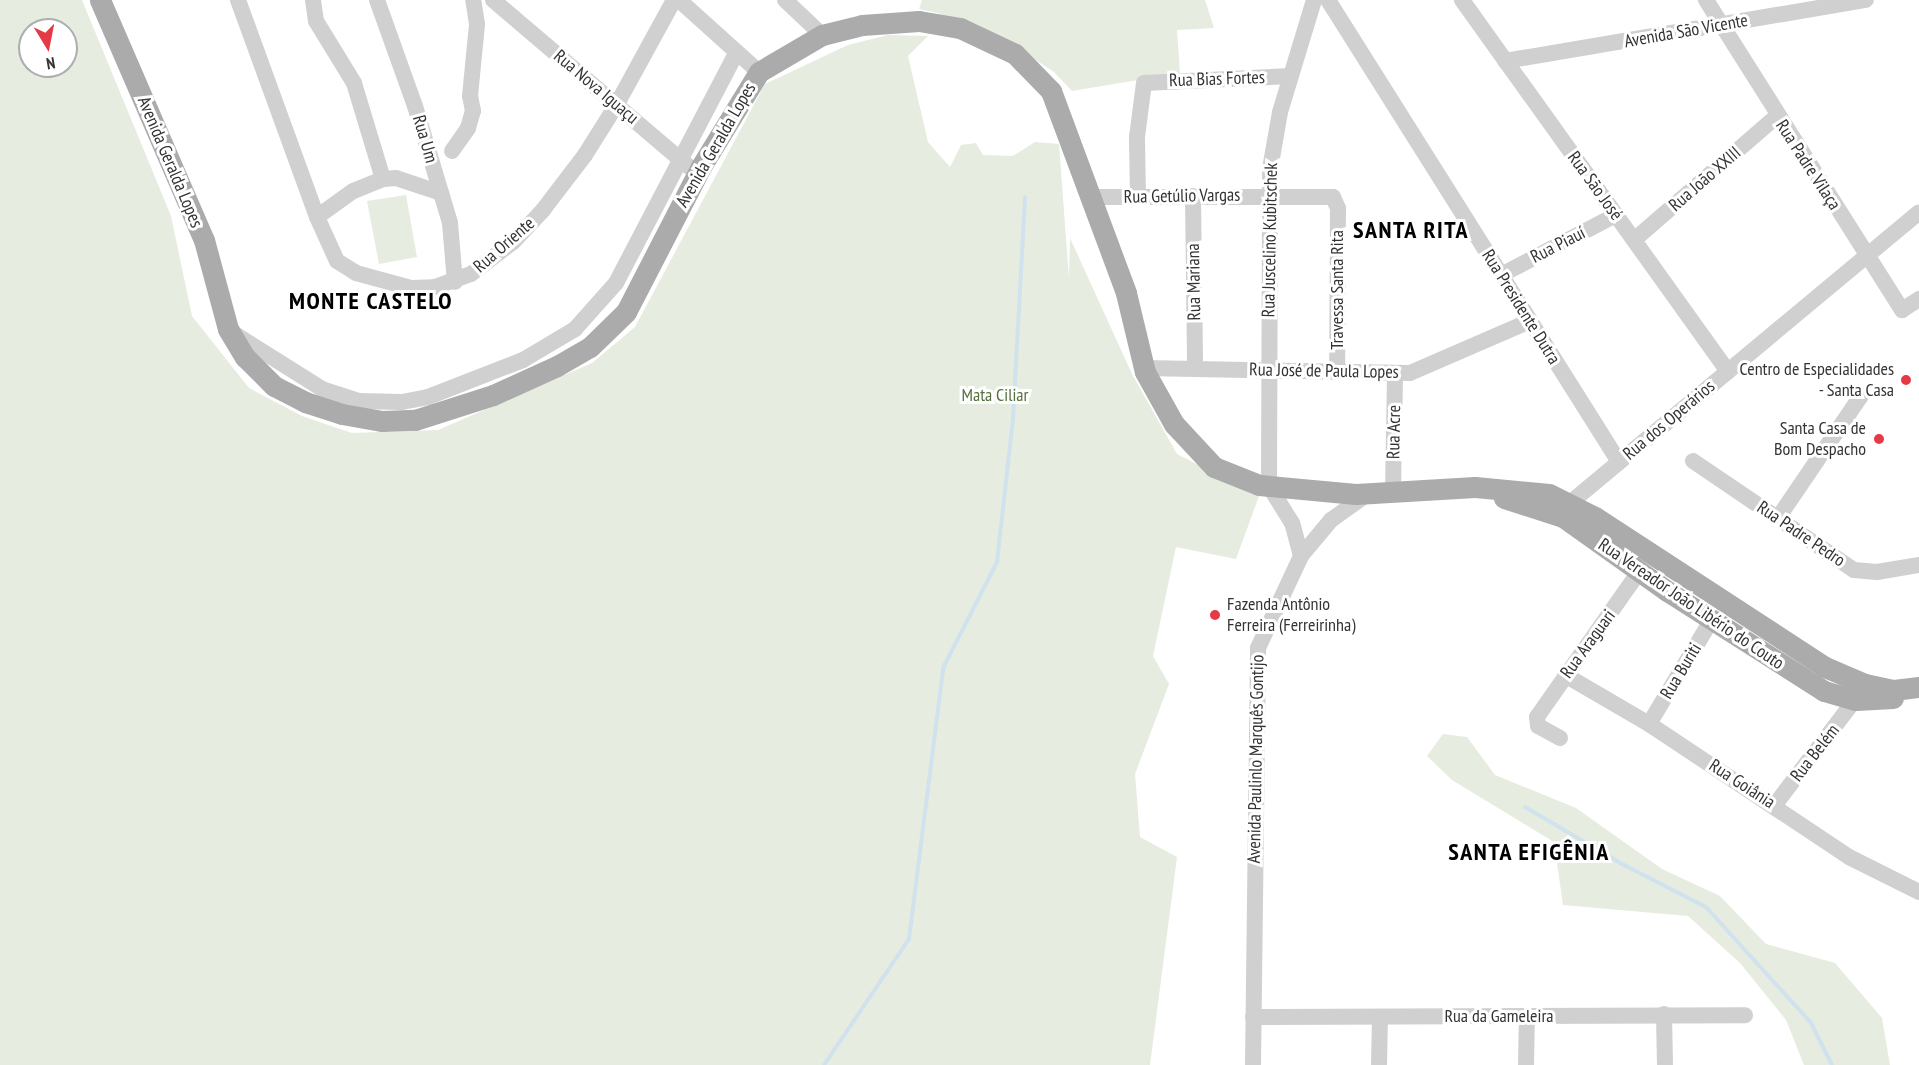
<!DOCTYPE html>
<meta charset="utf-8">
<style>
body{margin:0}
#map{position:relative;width:1919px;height:1065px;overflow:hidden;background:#fff;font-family:"PT Sans Narrow",sans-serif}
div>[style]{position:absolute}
.green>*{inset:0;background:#e6ecdf}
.stream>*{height:4px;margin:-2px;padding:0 2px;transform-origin:2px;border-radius:2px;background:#cfe2ee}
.minor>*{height:16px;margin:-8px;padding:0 8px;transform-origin:8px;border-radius:8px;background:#d0d0d0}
.major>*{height:21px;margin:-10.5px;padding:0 10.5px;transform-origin:10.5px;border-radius:10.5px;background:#ababab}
.dots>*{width:16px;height:16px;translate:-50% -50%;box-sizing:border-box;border:3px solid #fff;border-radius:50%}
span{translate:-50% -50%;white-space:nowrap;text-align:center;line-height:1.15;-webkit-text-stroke:6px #fff;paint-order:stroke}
.street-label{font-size:18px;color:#333}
.poi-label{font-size:18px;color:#333}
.right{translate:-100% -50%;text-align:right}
.left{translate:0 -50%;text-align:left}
.park-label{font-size:18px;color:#56703f}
.district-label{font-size:24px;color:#000;font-weight:700;letter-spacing:1.5px}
.north{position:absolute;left:18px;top:18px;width:60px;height:60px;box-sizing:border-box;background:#fff;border:2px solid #adadad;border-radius:50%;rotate:170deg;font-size:16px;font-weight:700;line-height:24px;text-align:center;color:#333}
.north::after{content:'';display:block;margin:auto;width:21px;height:27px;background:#e63946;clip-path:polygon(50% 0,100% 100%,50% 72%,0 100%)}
</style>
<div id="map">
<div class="green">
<div style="clip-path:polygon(evenodd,0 0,82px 0,171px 216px,192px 316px,249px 388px,302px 416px,352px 433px,438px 430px,592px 363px,635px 327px,765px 84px,848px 45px,888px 35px,928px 36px,908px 56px,928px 142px,950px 167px,961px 145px,976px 143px,983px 155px,1013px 156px,1035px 142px,1059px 144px,1069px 279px,1070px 238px,1132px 374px,1177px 454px,1259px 496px,1236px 559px,1176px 547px,1153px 656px,1169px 684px,1135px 774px,1140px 837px,1177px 857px,1150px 1065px,0 1065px,0 0,30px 30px,66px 30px,66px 66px,30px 66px,30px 30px)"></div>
<div style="clip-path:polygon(922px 0,1205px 0,1214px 28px,1177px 30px,1180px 73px,1072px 91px,1054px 72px,1015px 46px,938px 13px,919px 9px)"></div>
<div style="clip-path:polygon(406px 195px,417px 257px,379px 264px,367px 201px)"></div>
<div style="clip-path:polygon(1443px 734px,1467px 737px,1495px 775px,1576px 808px,1662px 869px,1720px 896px,1766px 944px,1835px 963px,1882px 1018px,1890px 1065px,1804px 1065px,1786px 1020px,1740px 963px,1688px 916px,1563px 905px,1554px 842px,1452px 780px,1427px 756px)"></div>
</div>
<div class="stream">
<div style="left:1525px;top:807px;width:115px;rotate:30.4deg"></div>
<div style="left:1624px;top:865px;width:92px;rotate:27.1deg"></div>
<div style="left:1706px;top:907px;width:156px;rotate:47.8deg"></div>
<div style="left:1811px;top:1023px;width:47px;rotate:63.4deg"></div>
<div style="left:824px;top:1065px;width:152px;rotate:-56deg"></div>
<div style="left:909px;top:939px;width:273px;rotate:-82.8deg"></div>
<div style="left:943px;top:668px;width:119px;rotate:-63deg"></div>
<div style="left:997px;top:562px;width:144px;rotate:-83.6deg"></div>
<div style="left:1013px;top:419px;width:222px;rotate:-86.9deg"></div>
</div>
<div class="minor">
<div style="left:238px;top:0;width:231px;rotate:70deg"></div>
<div style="left:313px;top:0;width:21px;rotate:82deg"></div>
<div style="left:316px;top:21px;width:73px;rotate:58.5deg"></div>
<div style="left:354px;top:83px;width:100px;rotate:73.2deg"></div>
<div style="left:377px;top:0;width:113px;rotate:70.3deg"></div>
<div style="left:415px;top:106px;width:122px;rotate:73.3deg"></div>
<div style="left:450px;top:223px;width:59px;rotate:85.2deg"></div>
<div style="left:493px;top:0;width:257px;rotate:40.4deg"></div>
<div style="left:679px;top:0;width:108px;rotate:42deg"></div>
<div style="left:785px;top:0;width:51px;rotate:43.4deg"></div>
<div style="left:1328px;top:0;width:546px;rotate:57.79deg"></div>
<div style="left:1462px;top:0;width:457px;rotate:54.4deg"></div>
<div style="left:1706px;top:0;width:367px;rotate:57.7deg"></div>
<div style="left:1902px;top:310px;width:20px;rotate:-33deg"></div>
<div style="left:1505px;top:61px;width:366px;rotate:-9.6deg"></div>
<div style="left:452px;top:151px;width:28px;rotate:-55deg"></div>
<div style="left:468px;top:128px;width:18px;rotate:-74deg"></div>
<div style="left:473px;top:111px;width:15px;rotate:-101deg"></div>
<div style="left:470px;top:96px;width:72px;rotate:-84.4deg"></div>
<div style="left:477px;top:24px;width:24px;rotate:-99deg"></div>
<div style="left:441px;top:193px;width:47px;rotate:-161.6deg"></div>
<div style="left:396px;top:178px;width:13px;rotate:176deg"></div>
<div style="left:383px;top:179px;width:32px;rotate:158deg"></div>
<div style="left:353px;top:191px;width:44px;rotate:144.2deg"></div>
<div style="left:317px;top:217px;width:48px;rotate:65.6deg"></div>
<div style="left:337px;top:261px;width:22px;rotate:32deg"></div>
<div style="left:356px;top:273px;width:57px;rotate:15.3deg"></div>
<div style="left:411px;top:288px;width:24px;rotate:-2deg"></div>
<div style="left:435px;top:287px;width:38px;rotate:-20deg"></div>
<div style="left:471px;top:274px;width:53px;rotate:-37.3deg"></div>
<div style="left:513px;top:242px;width:44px;rotate:-46.8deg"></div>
<div style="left:543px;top:210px;width:69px;rotate:-52.6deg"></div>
<div style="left:585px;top:155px;width:60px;rotate:-57.9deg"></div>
<div style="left:617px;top:104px;width:119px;rotate:-61.3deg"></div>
<div style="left:1193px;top:196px;width:173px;rotate:89.3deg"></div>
<div style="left:1092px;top:197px;width:241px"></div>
<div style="left:1333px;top:197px;width:12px;rotate:66deg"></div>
<div style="left:1338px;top:208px;width:164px;rotate:90.3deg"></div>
<div style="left:1138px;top:197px;width:60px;rotate:-91deg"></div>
<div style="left:1137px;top:137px;width:54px;rotate:-82.6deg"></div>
<div style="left:1144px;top:83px;width:147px;rotate:-2.7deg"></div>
<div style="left:1634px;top:240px;width:188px;rotate:-40.9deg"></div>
<div style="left:1501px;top:275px;width:130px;rotate:-27.6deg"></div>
<div style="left:230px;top:331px;width:109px;rotate:32.2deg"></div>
<div style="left:322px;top:389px;width:39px;rotate:18deg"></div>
<div style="left:359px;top:401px;width:43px;rotate:1.3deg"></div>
<div style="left:402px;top:402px;width:26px;rotate:-11deg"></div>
<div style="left:428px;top:397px;width:102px;rotate:-21.3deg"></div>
<div style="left:523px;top:360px;width:61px;rotate:-30.8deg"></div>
<div style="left:575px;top:329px;width:62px;rotate:-48.3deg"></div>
<div style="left:616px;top:283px;width:259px;rotate:-62.4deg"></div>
<div style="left:1144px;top:368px;width:266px;rotate:1.1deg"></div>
<div style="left:1410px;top:373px;width:131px;rotate:-23.4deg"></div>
<div style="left:1693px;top:461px;width:194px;rotate:34.1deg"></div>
<div style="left:1854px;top:570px;width:23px;rotate:5deg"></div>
<div style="left:1877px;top:572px;width:43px;rotate:-9.5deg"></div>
<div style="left:1393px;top:491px;width:118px;rotate:-89deg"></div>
<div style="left:1564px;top:514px;width:13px;rotate:-61deg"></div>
<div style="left:1570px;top:503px;width:454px;rotate:-39.8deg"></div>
<div style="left:1778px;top:518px;width:148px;rotate:-55.8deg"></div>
<div style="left:1301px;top:556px;width:34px;rotate:-105deg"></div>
<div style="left:1292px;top:523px;width:44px;rotate:-121.9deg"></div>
<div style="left:1269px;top:486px;width:317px;rotate:-89.8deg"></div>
<div style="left:1270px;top:169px;width:58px;rotate:-80deg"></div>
<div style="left:1280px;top:112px;width:117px;rotate:-73.1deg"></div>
<div style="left:1565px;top:675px;width:97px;rotate:30.3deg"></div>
<div style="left:1649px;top:724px;width:240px;rotate:33.6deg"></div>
<div style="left:1849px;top:857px;width:78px;rotate:26.6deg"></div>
<div style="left:1649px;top:724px;width:122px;rotate:-59deg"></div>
<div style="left:1560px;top:738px;width:25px;rotate:-151deg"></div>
<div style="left:1538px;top:726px;width:9px;rotate:-96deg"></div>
<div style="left:1537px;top:717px;width:177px;rotate:-54.9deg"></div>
<div style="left:1774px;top:806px;width:143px;rotate:-52.7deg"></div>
<div style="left:1664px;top:1014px;width:51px;rotate:88.9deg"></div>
<div style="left:1253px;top:1017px;width:492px;rotate:-0.2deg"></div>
<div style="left:1253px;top:1065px;width:417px;rotate:-89.3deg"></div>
<div style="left:1258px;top:648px;width:102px;rotate:-64.9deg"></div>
<div style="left:1301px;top:556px;width:47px;rotate:-50.2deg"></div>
<div style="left:1331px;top:520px;width:47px;rotate:-35.4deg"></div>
<div style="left:1379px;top:1065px;width:48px;rotate:-88.8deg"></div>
<div style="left:1526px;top:1065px;width:50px;rotate:-88.9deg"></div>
</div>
<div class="major">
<div style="left:100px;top:0;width:262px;rotate:66.6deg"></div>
<div style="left:204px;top:240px;width:92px;rotate:74.9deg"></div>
<div style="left:228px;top:329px;width:33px;rotate:59deg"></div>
<div style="left:245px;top:357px;width:41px;rotate:45deg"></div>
<div style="left:274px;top:386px;width:35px;rotate:27deg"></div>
<div style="left:305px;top:402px;width:39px;rotate:18deg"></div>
<div style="left:342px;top:414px;width:41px;rotate:9.9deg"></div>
<div style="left:382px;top:421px;width:33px;rotate:-2deg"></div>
<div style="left:415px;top:420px;width:82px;rotate:-17.8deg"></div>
<div style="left:493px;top:395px;width:70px;rotate:-24.4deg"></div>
<div style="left:557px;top:366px;width:38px;rotate:-30deg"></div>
<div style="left:590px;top:347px;width:50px;rotate:-44.2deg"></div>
<div style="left:626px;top:312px;width:165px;rotate:-62.7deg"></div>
<div style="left:702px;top:165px;width:109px;rotate:-58.5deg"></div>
<div style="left:759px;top:72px;width:73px;rotate:-30.4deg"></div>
<div style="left:822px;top:35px;width:41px;rotate:-14deg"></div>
<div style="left:862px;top:25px;width:57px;rotate:-4deg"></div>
<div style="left:919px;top:21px;width:42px;rotate:9.7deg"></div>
<div style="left:960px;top:28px;width:61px;rotate:25.3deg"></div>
<div style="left:1015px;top:54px;width:52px;rotate:45.8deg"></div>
<div style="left:1051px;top:91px;width:215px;rotate:69.6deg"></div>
<div style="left:1126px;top:293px;width:81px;rotate:76.5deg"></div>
<div style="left:1145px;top:372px;width:60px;rotate:60.9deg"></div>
<div style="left:1174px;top:424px;width:59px;rotate:47.1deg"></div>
<div style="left:1214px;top:467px;width:48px;rotate:21.8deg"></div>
<div style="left:1259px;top:485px;width:97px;rotate:5.3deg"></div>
<div style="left:1356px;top:494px;width:119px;rotate:-3.4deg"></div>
<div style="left:1475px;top:487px;width:74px;rotate:5.4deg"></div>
<div style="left:1549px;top:494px;width:51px;rotate:26.6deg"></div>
<div style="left:1595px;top:517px;width:275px;rotate:33.1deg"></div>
<div style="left:1825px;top:667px;width:43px;rotate:23deg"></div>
<div style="left:1865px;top:684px;width:30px;rotate:12deg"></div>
<div style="left:1894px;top:690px;width:25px;rotate:-7deg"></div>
<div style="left:1504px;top:498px;width:62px;rotate:17.9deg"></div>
<div style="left:1563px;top:517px;width:128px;rotate:35.4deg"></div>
<div style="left:1667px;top:591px;width:186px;rotate:32.5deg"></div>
<div style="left:1824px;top:691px;width:33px;rotate:16deg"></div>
<div style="left:1856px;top:700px;width:37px;rotate:-3deg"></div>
</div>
<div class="dots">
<div style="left:1906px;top:380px;background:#e63946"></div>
<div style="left:1879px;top:439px;background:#e63946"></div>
<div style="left:1215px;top:615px;background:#e63946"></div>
</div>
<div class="street-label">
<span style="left:1686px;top:31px;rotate:-10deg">Avenida São Vicente</span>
<span style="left:1217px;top:79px;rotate:-2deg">Rua Bias Fortes</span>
<span style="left:596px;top:87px;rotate:40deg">Rua Nova Iguaçu</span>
<span style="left:425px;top:139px;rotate:74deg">Rua Um</span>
<span style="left:716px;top:145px;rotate:-60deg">Avenida Geralda Lopes</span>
<span style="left:170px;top:162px;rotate:67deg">Avenida Geralda Lopes</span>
<span style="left:1808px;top:165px;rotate:57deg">Rua Padre Vilaça</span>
<span style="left:1705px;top:179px;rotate:-41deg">Rua João XXIII</span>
<span style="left:1595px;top:186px;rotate:54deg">Rua São José</span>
<span style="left:1182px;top:196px;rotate:-1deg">Rua Getúlio Vargas</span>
<span style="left:1270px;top:240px;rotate:-89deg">Rua Juscelino Kubitschek</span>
<span style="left:504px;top:245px;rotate:-41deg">Rua Oriente</span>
<span style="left:1558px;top:245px;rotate:-27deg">Rua Piauí</span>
<span style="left:1194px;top:282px;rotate:-91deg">Rua Mariana</span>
<span style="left:1337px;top:290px;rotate:-90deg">Travessa Santa Rita</span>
<span style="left:1521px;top:307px;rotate:58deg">Rua Presidente Dutra</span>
<span style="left:1324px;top:371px;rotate:1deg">Rua José de Paula Lopes</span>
<span style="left:1669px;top:420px;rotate:-40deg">Rua dos Operários</span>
<span style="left:1394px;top:432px;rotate:-89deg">Rua Acre</span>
<span style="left:1801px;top:534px;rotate:34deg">Rua Padre Pedro</span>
<span style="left:1691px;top:604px;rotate:34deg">Rua Vereador João Libério do Couto</span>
<span style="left:1588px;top:644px;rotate:-54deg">Rua Araguari</span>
<span style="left:1681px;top:671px;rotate:-59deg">Rua Buriti</span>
<span style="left:1815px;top:753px;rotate:-52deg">Rua Belém</span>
<span style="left:1256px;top:759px;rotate:-89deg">Avenida Paulinlo Marquês Gontijo</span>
<span style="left:1742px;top:784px;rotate:33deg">Rua Goiânia</span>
<span style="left:1499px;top:1016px">Rua da Gameleira</span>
</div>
<div class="poi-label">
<span class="right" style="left:1894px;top:380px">Centro de Especialidades<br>- Santa Casa</span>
<span class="right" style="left:1866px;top:439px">Santa Casa de<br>Bom Despacho</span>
<span class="left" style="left:1227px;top:615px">Fazenda Antônio<br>Ferreira (Ferreirinha)</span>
</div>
<div class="park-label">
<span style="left:995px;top:395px">Mata Ciliar</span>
</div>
<div class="district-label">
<span style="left:1411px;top:230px">SANTA RITA</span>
<span style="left:371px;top:301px">MONTE CASTELO</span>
<span style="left:1529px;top:852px">SANTA EFIGÊNIA</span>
</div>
<div class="north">N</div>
</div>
